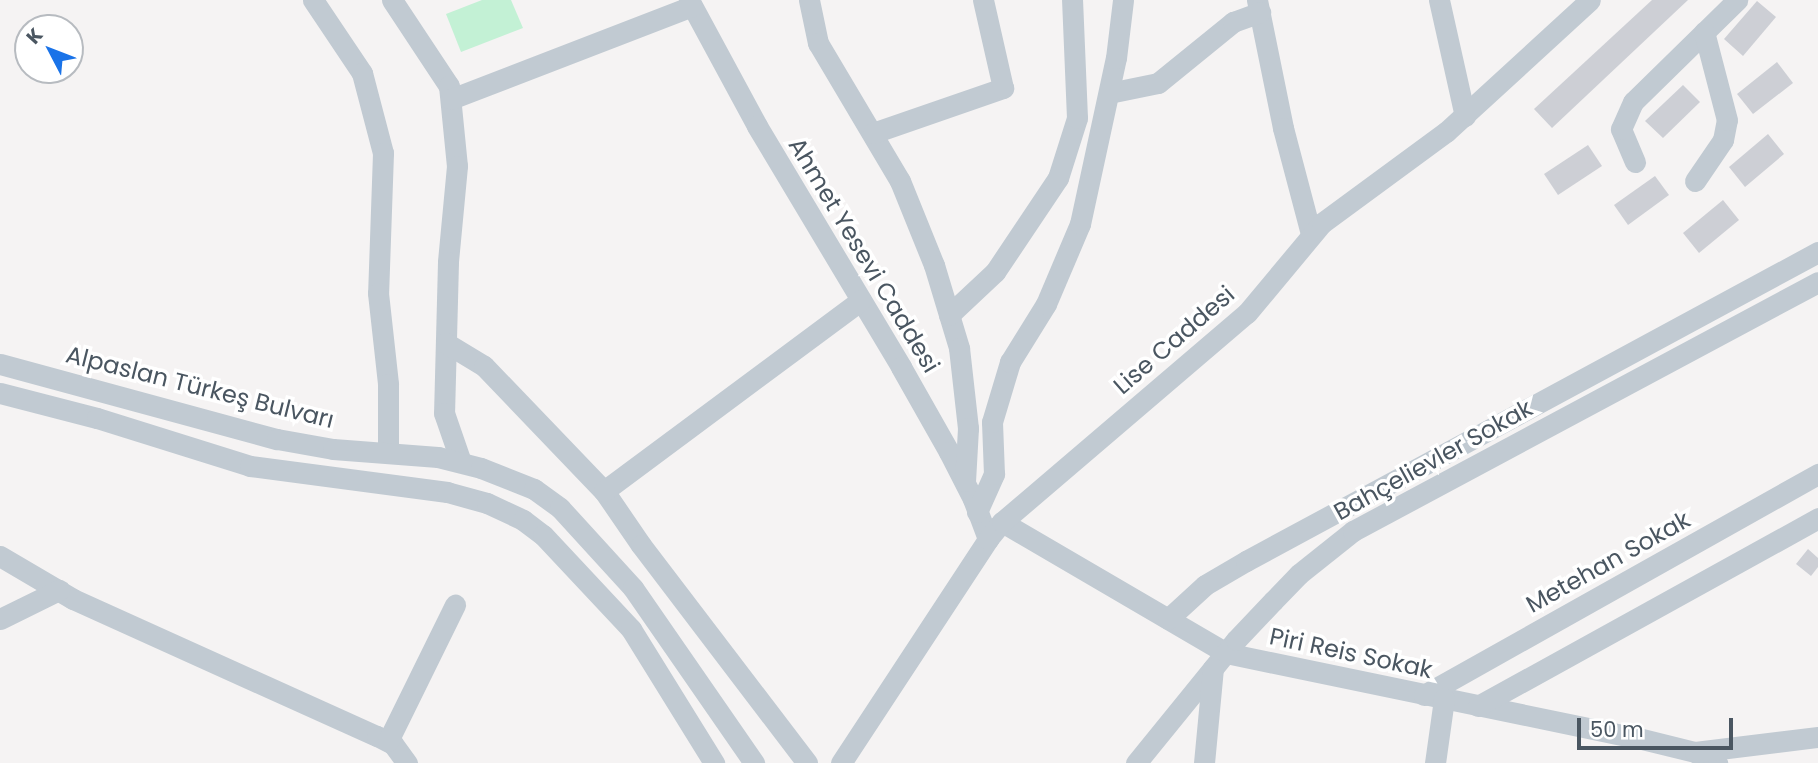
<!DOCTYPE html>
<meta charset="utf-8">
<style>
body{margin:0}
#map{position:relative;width:1818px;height:763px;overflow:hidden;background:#f5f3f3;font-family:Poppins,sans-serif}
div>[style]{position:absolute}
.green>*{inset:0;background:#c3f1d5}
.building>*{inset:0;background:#cdcfd5}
.minor>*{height:21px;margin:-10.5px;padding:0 10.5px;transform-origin:10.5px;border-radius:10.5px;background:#c1cad2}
span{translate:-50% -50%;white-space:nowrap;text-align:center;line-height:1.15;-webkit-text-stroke:7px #fff;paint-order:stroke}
.street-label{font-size:24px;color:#4a5661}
.north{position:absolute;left:14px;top:14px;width:70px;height:70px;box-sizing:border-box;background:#fff;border:2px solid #b7bbc0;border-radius:50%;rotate:312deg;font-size:19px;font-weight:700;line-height:28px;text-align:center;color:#4a5661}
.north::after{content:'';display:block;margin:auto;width:24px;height:32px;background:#1a73e8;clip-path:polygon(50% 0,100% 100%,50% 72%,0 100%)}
.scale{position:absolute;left:1577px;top:718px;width:156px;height:32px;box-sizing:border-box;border:4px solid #4a5661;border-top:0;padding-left:9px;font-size:21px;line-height:24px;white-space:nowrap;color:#4a5661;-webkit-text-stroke:5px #fff;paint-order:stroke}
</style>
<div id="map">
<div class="green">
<div style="clip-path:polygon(482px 0,511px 0,523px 28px,461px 52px,446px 14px)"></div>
</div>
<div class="building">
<div style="clip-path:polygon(1652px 0,1688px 0,1552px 128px,1534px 109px)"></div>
<div style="clip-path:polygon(1757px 1px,1776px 17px,1743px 56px,1724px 39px)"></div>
<div style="clip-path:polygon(1777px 62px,1793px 83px,1753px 114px,1737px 94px)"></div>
<div style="clip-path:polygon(1683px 85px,1700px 102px,1663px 138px,1645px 121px)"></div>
<div style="clip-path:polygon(1768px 134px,1784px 154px,1745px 187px,1729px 167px)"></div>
<div style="clip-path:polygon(1588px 145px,1602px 166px,1558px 195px,1544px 174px)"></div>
<div style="clip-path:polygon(1655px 176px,1669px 195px,1628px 225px,1614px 205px)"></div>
<div style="clip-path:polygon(1723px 200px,1739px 220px,1699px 253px,1683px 233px)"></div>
<div style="clip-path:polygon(1808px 549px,1818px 558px,1818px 567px,1811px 576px,1796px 564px)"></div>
</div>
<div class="minor">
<div style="left:313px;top:0;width:88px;rotate:56.1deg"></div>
<div style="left:362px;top:73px;width:83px;rotate:75.3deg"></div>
<div style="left:383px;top:153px;width:140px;rotate:92deg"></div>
<div style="left:378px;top:293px;width:92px;rotate:83.7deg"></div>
<div style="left:388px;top:384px;width:69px;rotate:90deg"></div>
<div style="left:392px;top:0;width:103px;rotate:56.5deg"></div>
<div style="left:449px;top:86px;width:80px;rotate:84.3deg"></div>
<div style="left:457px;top:166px;width:96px;rotate:95.4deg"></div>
<div style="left:448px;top:262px;width:151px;rotate:91.5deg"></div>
<div style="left:444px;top:413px;width:52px;rotate:70.9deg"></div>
<div style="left:689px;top:0;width:143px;rotate:61.6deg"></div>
<div style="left:757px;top:126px;width:281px;rotate:59.1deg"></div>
<div style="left:901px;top:367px;width:98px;rotate:60.5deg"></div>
<div style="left:949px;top:452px;width:53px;rotate:62.9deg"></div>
<div style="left:973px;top:499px;width:43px;rotate:69.4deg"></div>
<div style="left:809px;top:0;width:44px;rotate:78.2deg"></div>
<div style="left:818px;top:43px;width:161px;rotate:59.3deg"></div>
<div style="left:900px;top:181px;width:91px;rotate:68deg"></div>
<div style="left:934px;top:265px;width:87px;rotate:73.2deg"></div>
<div style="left:959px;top:348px;width:81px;rotate:83.6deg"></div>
<div style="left:968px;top:428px;width:53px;rotate:93.2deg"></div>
<div style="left:1257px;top:0;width:131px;rotate:78.5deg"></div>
<div style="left:1283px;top:128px;width:110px;rotate:75.2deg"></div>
<div style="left:1439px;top:0;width:119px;rotate:77.4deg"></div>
<div style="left:1109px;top:93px;width:50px;rotate:-11.5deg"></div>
<div style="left:1158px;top:83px;width:97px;rotate:-39.1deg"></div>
<div style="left:1233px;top:22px;width:29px;rotate:-20deg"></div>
<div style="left:451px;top:99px;width:258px;rotate:-21.1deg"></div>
<div style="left:873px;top:133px;width:138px;rotate:-19.1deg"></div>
<div style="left:1003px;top:88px;width:90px;rotate:-102.8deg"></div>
<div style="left:1635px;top:162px;width:36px;rotate:-113deg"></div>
<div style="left:1621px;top:129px;width:30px;rotate:-66deg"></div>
<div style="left:1633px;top:102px;width:146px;rotate:-44.4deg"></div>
<div style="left:1695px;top:181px;width:50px;rotate:-55.7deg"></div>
<div style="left:1723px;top:140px;width:20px;rotate:-79deg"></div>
<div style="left:1727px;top:120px;width:91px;rotate:-104.6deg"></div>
<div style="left:949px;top:315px;width:63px;rotate:-43.1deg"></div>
<div style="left:995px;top:272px;width:113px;rotate:-56.2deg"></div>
<div style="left:1058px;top:178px;width:63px;rotate:-72.4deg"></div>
<div style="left:1077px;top:118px;width:118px;rotate:-92.4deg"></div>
<div style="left:446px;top:343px;width:44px;rotate:31.2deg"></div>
<div style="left:484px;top:366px;width:173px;rotate:46.2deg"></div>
<div style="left:604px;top:491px;width:65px;rotate:55.6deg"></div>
<div style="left:641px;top:545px;width:274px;rotate:52.7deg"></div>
<div style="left:0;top:364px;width:287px;rotate:15.2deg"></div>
<div style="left:277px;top:439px;width:57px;rotate:10.1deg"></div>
<div style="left:333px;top:449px;width:105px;rotate:4.4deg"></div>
<div style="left:438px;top:457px;width:44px;rotate:14.3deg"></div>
<div style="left:481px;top:468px;width:57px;rotate:21.6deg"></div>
<div style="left:534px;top:489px;width:32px;rotate:36deg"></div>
<div style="left:560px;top:508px;width:108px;rotate:47.6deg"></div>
<div style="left:633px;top:588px;width:213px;rotate:55.3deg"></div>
<div style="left:0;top:393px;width:100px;rotate:14.5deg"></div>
<div style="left:97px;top:418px;width:160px;rotate:17.4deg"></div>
<div style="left:250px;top:466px;width:199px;rotate:7.5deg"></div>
<div style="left:447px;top:492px;width:41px;rotate:15.4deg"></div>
<div style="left:487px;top:503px;width:40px;rotate:25deg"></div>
<div style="left:523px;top:520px;width:25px;rotate:37deg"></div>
<div style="left:543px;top:535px;width:129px;rotate:46.9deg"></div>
<div style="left:631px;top:629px;width:158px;rotate:58.2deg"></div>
<div style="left:604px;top:491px;width:320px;rotate:-36.6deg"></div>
<div style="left:977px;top:512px;width:42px;rotate:-65.9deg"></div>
<div style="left:994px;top:474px;width:52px;rotate:-92.2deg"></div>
<div style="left:992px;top:422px;width:63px;rotate:-73.3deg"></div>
<div style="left:1010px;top:362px;width:68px;rotate:-58.2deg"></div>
<div style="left:1046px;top:304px;width:87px;rotate:-67deg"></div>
<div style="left:1080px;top:224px;width:170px;rotate:-77.8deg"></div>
<div style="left:1116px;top:58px;width:58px;rotate:-83.1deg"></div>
<div style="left:1002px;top:522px;width:259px;rotate:30.3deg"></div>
<div style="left:1226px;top:653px;width:421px;rotate:11.7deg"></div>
<div style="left:1638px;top:738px;width:59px;rotate:13.8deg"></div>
<div style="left:1695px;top:752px;width:25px;rotate:27deg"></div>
<div style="left:0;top:556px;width:85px;rotate:30.5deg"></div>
<div style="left:73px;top:599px;width:333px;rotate:24.3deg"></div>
<div style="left:377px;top:736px;width:18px;rotate:27deg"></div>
<div style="left:393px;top:744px;width:24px;rotate:54deg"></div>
<div style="left:0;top:619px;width:66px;rotate:-26.2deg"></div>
<div style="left:1168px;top:619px;width:50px;rotate:-42.6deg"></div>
<div style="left:1205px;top:585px;width:48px;rotate:-30.3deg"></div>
<div style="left:1246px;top:561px;width:650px;rotate:-28.38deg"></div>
<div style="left:1424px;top:695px;width:452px;rotate:-29.3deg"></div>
<div style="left:1478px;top:706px;width:389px;rotate:-28.9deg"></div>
<div style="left:388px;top:741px;width:152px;rotate:-63.8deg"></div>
<div style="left:1695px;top:752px;width:124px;rotate:-7deg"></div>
<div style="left:841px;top:763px;width:268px;rotate:-56.7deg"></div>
<div style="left:988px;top:539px;width:22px;rotate:-51deg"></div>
<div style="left:1002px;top:522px;width:322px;rotate:-40.5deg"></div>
<div style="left:1247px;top:313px;width:117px;rotate:-50.2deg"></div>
<div style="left:1322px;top:223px;width:154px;rotate:-36.3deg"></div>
<div style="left:1446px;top:132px;width:195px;rotate:-42.5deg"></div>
<div style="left:1136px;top:763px;width:159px;rotate:-50.9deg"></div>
<div style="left:1236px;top:640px;width:54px;rotate:-46.5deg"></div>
<div style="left:1273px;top:601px;width:37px;rotate:-46deg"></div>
<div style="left:1299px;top:574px;width:69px;rotate:-38.5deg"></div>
<div style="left:1353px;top:531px;width:527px;rotate:-28.17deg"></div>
<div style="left:1204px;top:763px;width:95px;rotate:-84.6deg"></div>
<div style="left:1435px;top:763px;width:65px;rotate:-82deg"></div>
</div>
<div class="street-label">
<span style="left:864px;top:255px;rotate:59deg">Ahmet Yesevi Caddesi</span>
<span style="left:1174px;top:340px;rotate:-41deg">Lise Caddesi</span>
<span style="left:200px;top:387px;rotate:14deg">Alpaslan Türkeş Bulvarı</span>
<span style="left:1433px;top:460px;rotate:-29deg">Bahçelievler Sokak</span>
<span style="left:1608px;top:562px;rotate:-29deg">Metehan Sokak</span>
<span style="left:1351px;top:653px;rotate:12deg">Piri Reis Sokak</span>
</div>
<div class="north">K</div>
<div class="scale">50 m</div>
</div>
